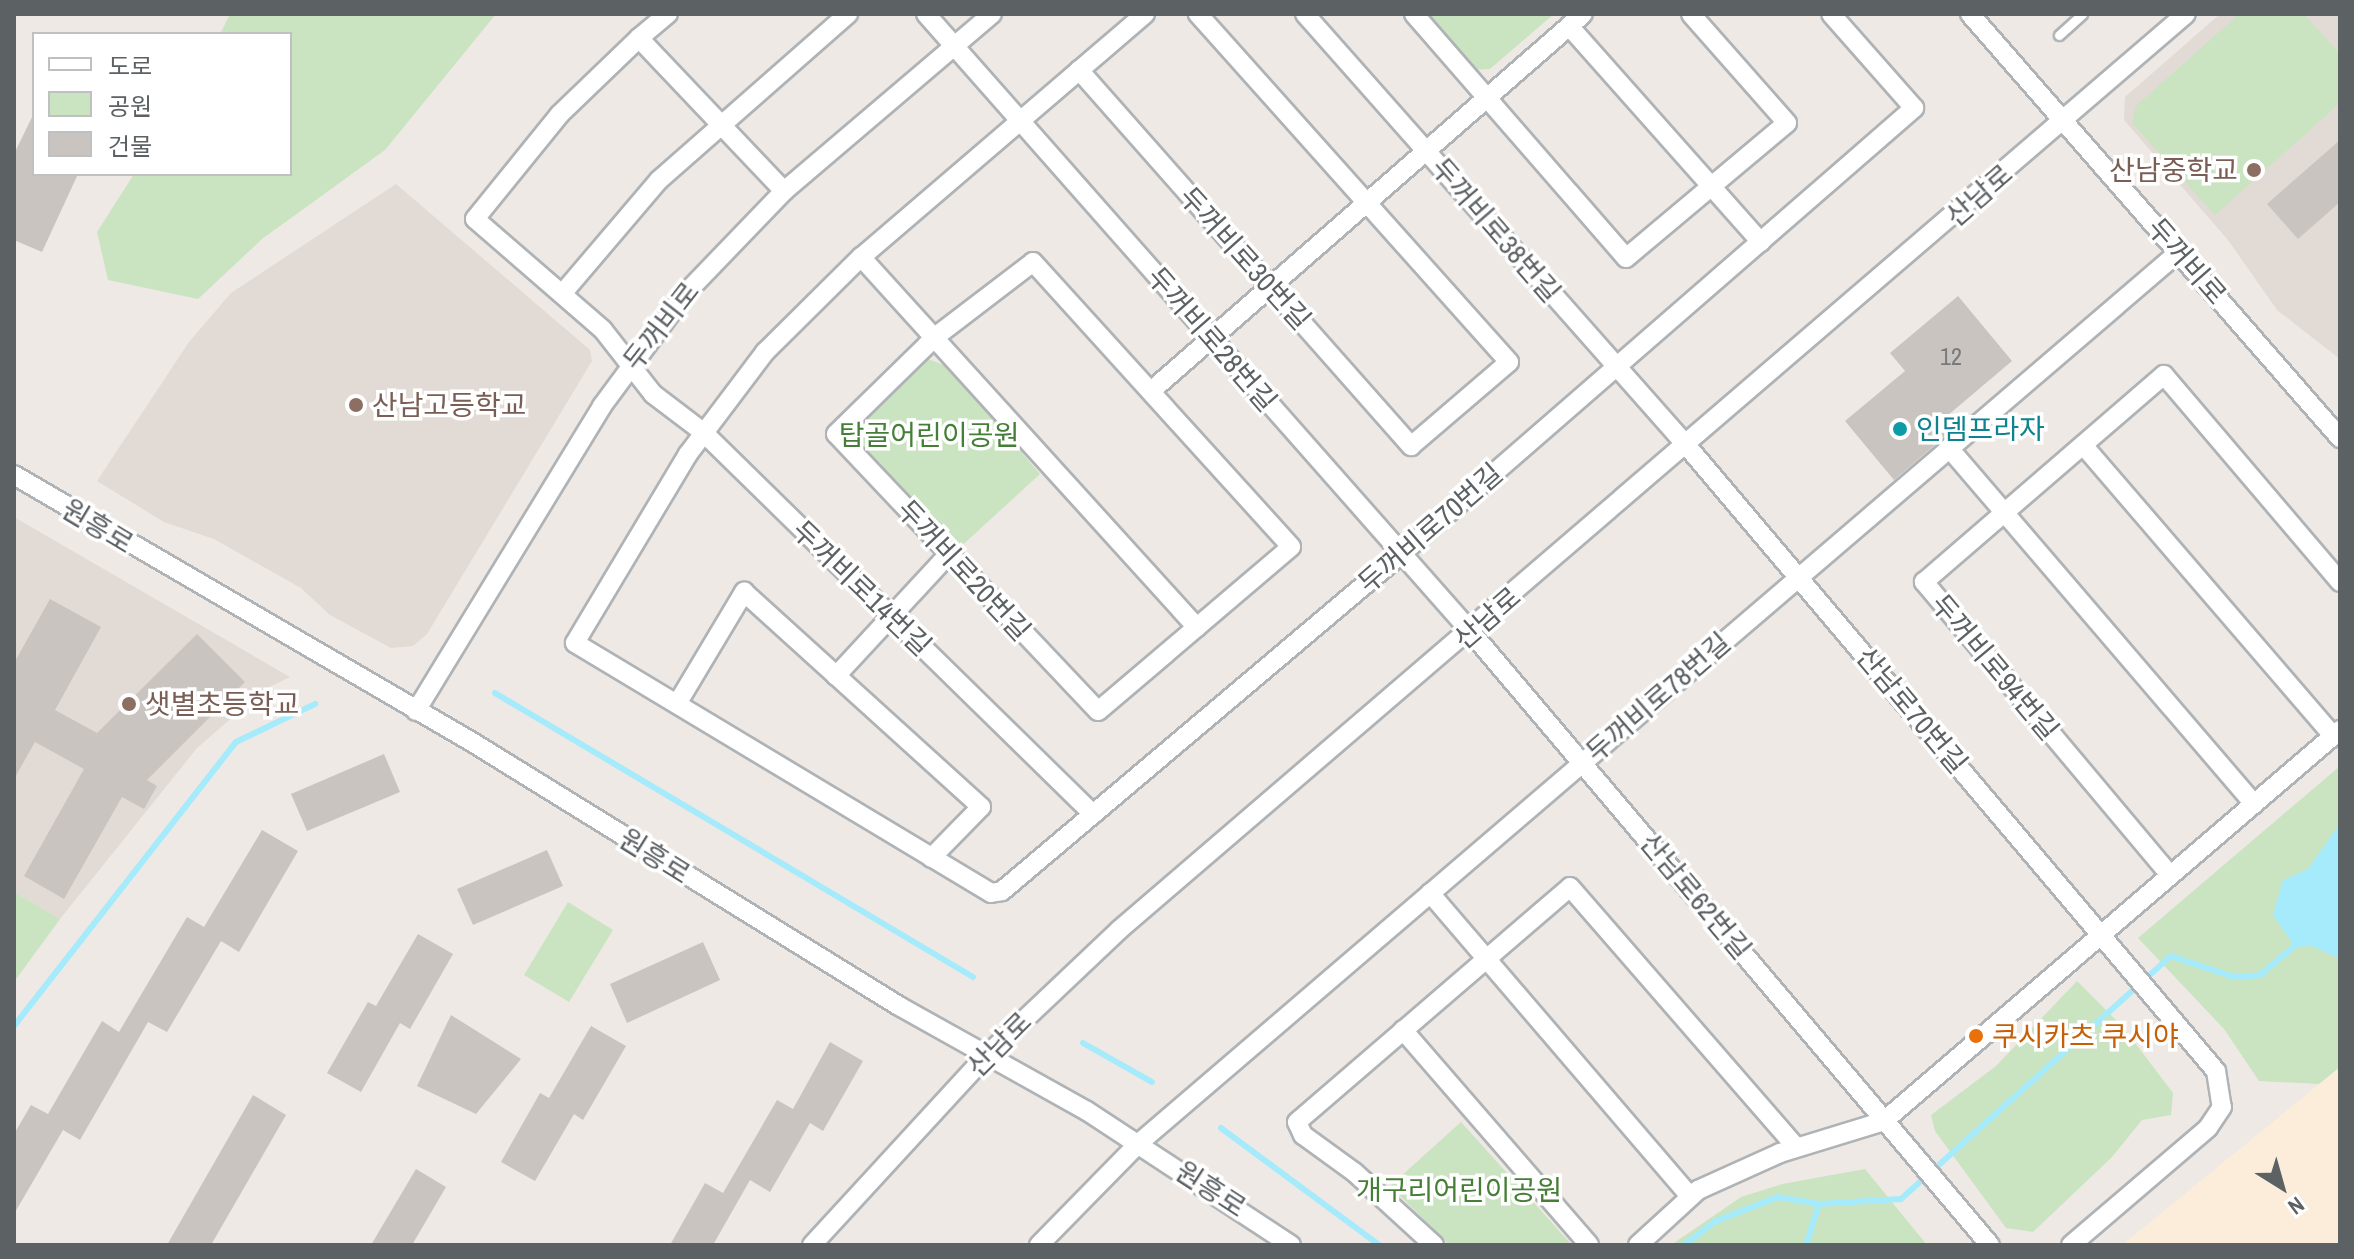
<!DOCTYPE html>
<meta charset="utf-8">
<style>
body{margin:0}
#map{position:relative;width:2354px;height:1259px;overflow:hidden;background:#eee9e4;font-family:"Archivo Narrow","Noto Sans KR",sans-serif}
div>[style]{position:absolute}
.commercial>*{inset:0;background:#fcecda}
.education>*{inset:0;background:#e1dad5}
.green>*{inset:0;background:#cae4c1}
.water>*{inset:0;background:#a6ebfb}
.stream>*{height:6px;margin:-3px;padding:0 3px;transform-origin:3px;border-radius:3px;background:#a6ebfb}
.building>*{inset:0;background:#cac4c1}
.roads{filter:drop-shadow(2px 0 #afb3b6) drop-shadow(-2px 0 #afb3b6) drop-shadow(0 2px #afb3b6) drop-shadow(0 -2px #afb3b6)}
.lane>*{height:9px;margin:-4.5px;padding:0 4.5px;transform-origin:4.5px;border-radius:4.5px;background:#fff}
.street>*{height:18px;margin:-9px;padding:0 9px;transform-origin:9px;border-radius:9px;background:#fff}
.dots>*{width:22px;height:22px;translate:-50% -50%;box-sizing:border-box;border:4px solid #fff;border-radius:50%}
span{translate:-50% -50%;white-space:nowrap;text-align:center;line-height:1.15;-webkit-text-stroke:7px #fff;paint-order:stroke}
.number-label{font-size:24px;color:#787a7b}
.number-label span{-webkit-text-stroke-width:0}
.education-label{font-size:28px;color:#785e54}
.right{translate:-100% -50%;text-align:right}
.left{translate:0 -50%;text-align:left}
.street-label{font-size:28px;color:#5c6164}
.culture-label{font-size:28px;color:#0d838f}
.park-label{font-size:28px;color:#457f37}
.food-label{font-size:28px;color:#c56008}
.frame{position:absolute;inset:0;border:16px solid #5c6164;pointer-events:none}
.legend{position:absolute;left:32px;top:32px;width:260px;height:144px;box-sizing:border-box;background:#fff;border:2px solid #bec0c1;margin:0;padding:10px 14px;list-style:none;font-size:24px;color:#5c6164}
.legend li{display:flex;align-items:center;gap:16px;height:40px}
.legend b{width:40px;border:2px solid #bec0c1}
.north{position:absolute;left:2242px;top:1147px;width:80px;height:80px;-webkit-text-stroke:6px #fff;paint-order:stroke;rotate:143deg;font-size:22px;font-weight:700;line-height:32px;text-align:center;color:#5c6164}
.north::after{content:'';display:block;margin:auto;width:28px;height:36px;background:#5c6164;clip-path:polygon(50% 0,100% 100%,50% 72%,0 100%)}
</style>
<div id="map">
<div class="commercial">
<div style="clip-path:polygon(2340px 1067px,2340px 1245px,2122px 1245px)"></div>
</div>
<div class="education">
<div style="clip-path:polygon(2220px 14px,2340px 14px,2340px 359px,2277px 310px,2228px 240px,2124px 120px,2125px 97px)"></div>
<div style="clip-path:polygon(396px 184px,590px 350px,592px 361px,427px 634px,413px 646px,391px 648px,330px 615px,301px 588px,214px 539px,164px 522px,97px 481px,189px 342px,231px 293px)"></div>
<div style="clip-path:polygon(14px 517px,290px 677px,265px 689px,197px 748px,60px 919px,14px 892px)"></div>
</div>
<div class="green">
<div style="clip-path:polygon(230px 14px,496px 14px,385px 150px,262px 239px,198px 299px,108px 280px,97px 232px,134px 174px,290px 174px,290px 34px,220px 34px)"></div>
<div style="clip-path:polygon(1424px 14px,1554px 14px,1490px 69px,1472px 70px)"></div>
<div style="clip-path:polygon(2239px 14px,2304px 14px,2340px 54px,2340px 103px,2215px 215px,2132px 123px,2136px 106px)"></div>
<div style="clip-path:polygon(920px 356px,949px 367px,1040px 474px,957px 550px,858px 449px,859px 418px)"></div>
<div style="clip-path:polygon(2340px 766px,2340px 1067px,2319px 1084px,2259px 1081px,2224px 1029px,2138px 938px)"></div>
<div style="clip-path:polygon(14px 892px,60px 919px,14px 982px)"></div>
<div style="clip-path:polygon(568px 902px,613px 930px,569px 1002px,524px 975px)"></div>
<div style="clip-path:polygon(2077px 981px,2123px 1027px,2173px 1093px,2171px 1115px,2142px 1120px,2112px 1157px,2033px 1232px,2006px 1228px,1935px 1131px,1931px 1115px,1996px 1066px)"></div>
<div style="clip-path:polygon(1461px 1122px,1572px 1245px,1449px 1245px,1390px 1186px)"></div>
<div style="clip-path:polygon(1865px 1169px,1927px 1245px,1671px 1245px,1741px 1197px,1782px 1184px)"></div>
</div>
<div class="water">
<div style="clip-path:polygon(2340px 823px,2340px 959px,2312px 946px,2295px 947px,2273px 915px,2283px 880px,2308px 869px)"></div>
</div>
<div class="stream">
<div style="left:495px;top:693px;width:556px;rotate:30.72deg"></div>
<div style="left:14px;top:1026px;width:360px;rotate:-52deg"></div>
<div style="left:236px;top:742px;width:88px;rotate:-25.7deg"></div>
<div style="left:1083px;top:1043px;width:79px;rotate:29.5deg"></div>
<div style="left:1221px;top:1128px;width:197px;rotate:36.5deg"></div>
<div style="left:1684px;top:1245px;width:40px;rotate:-37deg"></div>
<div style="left:1716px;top:1221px;width:66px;rotate:-21.2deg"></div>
<div style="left:1778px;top:1197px;width:42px;rotate:9.7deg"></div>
<div style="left:1819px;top:1204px;width:82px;rotate:-3.5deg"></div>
<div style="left:1901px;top:1199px;width:363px;rotate:-42deg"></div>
<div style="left:2171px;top:956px;width:66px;rotate:18.4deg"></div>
<div style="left:2234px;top:977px;width:26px;rotate:-4deg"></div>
<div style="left:2260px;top:975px;width:50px;rotate:-40.1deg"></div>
<div style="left:1806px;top:1245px;width:43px;rotate:-72.4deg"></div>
</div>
<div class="building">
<div style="clip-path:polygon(34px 113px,34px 174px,78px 174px,42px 252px,14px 240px,14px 154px)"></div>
<div style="clip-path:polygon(2340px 140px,2340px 202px,2298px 239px,2267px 204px)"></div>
<div style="clip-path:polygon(1958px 296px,2012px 361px,1941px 421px,1950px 432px,1894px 480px,1845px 421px,1905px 371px,1890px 353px)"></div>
<div style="clip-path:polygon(50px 599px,101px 627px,55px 710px,97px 733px,197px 634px,245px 682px,147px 780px,157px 786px,144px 809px,122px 797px,64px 899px,24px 876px,84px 769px,35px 742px,14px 779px,14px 663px)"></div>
<div style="clip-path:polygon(384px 754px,400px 792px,307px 831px,291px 794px)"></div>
<div style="clip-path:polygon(262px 830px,298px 851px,239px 952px,221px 941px,167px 1032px,148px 1022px,80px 1140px,63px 1130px,14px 1214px,14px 1134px,31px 1105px,48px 1114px,102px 1021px,119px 1032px,187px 917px,204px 927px)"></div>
<div style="clip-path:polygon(547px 850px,563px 886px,473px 925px,457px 889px)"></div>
<div style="clip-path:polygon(418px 934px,453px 954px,410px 1029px,400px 1023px,361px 1092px,327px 1073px,368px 1002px,376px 1006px)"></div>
<div style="clip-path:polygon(703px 942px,720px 980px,627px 1023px,610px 984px)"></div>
<div style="clip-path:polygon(451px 1015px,521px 1059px,476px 1114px,417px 1086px)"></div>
<div style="clip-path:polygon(591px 1026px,626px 1046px,583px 1120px,574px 1114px,535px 1181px,501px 1162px,540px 1093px,549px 1098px)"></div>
<div style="clip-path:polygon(830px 1042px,863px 1061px,823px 1131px,810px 1123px,770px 1192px,750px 1180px,713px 1245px,670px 1245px,705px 1183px,723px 1193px,777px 1100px,793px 1109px)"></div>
<div style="clip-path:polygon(253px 1095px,286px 1115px,211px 1245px,167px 1245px)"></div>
<div style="clip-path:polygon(416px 1169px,446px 1187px,412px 1245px,371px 1245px)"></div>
</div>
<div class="roads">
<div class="lane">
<div style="left:2059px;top:35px;width:31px;rotate:-42deg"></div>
</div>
<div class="street">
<div style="left:926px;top:14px;width:824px;rotate:48.59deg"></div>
<div style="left:1471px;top:632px;width:803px;rotate:49.75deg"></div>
<div style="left:1145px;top:14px;width:374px;rotate:139.4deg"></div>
<div style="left:861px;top:257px;width:135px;rotate:135.3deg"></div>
<div style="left:765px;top:352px;width:128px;rotate:127deg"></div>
<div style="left:688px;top:454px;width:220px;rotate:120.9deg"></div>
<div style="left:575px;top:643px;width:485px;rotate:31deg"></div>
<div style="left:991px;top:893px;width:11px;rotate:-10deg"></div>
<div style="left:1002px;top:891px;width:522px;rotate:-40.18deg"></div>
<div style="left:1401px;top:554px;width:680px;rotate:-41deg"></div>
<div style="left:1914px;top:108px;width:125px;rotate:-131.4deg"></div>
<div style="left:1305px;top:14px;width:577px;rotate:48.51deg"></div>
<div style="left:1687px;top:446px;width:819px;rotate:49.76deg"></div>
<div style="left:2216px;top:1071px;width:36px;rotate:81deg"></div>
<div style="left:2222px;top:1107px;width:25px;rotate:124deg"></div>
<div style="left:2208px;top:1128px;width:180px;rotate:139.5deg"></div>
<div style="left:1414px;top:14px;width:323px;rotate:49deg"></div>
<div style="left:1626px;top:258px;width:210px;rotate:-40deg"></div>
<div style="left:1787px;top:123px;width:145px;rotate:-131.4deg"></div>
<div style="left:1970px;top:14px;width:563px;rotate:48.89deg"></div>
<div style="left:1569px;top:26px;width:289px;rotate:48.4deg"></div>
<div style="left:639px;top:38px;width:38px;rotate:-40deg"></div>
<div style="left:1079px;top:70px;width:502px;rotate:48.56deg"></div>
<div style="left:1411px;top:446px;width:129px;rotate:-40.6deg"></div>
<div style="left:1509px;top:362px;width:467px;rotate:-131.8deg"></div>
<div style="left:784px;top:191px;width:211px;rotate:-133.5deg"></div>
<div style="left:639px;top:38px;width:110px;rotate:136.1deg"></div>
<div style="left:560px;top:114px;width:135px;rotate:129deg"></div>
<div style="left:475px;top:219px;width:169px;rotate:40.9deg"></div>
<div style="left:603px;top:330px;width:81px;rotate:52deg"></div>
<div style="left:653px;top:394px;width:63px;rotate:37.2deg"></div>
<div style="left:703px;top:432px;width:546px;rotate:44.41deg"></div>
<div style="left:861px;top:257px;width:500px;rotate:47.8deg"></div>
<div style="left:1033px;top:262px;width:384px;rotate:47.8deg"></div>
<div style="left:1291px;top:547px;width:253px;rotate:139.6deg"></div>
<div style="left:1098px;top:711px;width:381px;rotate:-133.4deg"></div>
<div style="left:836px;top:434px;width:139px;rotate:-44.4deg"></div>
<div style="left:935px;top:337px;width:123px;rotate:-37.4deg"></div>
<div style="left:562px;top:294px;width:150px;rotate:-49.6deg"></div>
<div style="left:659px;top:180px;width:252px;rotate:-41.3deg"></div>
<div style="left:1151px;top:391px;width:573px;rotate:-41.11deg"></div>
<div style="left:2083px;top:445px;width:384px;rotate:49.3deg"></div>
<div style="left:1949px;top:448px;width:469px;rotate:49.4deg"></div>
<div style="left:14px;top:475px;width:530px;rotate:30.24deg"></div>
<div style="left:472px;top:742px;width:502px;rotate:31.73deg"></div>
<div style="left:899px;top:1006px;width:215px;rotate:29.2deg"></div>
<div style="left:1087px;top:1111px;width:244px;rotate:33.3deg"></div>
<div style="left:836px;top:676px;width:165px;rotate:-47.2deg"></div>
<div style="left:677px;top:704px;width:131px;rotate:-59.1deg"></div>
<div style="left:744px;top:592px;width:320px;rotate:42.2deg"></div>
<div style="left:981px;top:807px;width:71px;rotate:134.4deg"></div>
<div style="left:416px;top:711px;width:357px;rotate:-58.6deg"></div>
<div style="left:602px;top:406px;width:138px;rotate:-53.5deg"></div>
<div style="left:684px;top:295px;width:144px;rotate:-46.1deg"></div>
<div style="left:784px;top:191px;width:273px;rotate:-40.4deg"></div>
<div style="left:2170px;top:875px;width:383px;rotate:-130deg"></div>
<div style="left:1924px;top:582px;width:317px;rotate:-40.8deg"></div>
<div style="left:2164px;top:375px;width:272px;rotate:49.6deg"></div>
<div style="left:1430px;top:893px;width:399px;rotate:49.4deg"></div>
<div style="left:1403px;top:1030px;width:284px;rotate:49.1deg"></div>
<div style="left:812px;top:1245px;width:258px;rotate:-47.4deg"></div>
<div style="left:987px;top:1055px;width:182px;rotate:-43.4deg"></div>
<div style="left:1119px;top:930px;width:1406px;rotate:-40.65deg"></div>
<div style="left:1039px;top:1245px;width:143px;rotate:-45.6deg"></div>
<div style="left:1139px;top:1143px;width:1369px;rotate:-40.59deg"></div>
<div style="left:1434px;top:1245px;width:108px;rotate:-137.6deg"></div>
<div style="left:1354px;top:1172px;width:63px;rotate:-144deg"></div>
<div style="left:1303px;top:1135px;width:14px;rotate:-115deg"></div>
<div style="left:1297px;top:1122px;width:360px;rotate:-40.7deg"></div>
<div style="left:1570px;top:887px;width:344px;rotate:49deg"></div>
<div style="left:1638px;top:1245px;width:81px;rotate:-42.5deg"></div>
<div style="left:1698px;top:1190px;width:90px;rotate:-24.3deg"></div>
<div style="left:1780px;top:1153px;width:109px;rotate:-17.1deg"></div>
<div style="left:1884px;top:1121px;width:601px;rotate:-40.61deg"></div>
</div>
</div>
<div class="dots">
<div style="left:2254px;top:170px;background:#8d6e63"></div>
<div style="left:356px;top:405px;background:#8d6e63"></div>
<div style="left:1900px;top:429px;background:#0f9aa8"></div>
<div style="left:129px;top:704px;background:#8d6e63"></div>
<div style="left:1976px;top:1036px;background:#e8710a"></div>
</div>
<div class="number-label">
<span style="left:1951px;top:357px">12</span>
</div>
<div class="education-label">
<span class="right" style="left:2238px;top:170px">산남중학교</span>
<span class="left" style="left:372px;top:405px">산남고등학교</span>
<span class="left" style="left:145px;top:704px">샛별초등학교</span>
</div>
<div class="street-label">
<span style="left:1979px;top:195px;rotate:-41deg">산남로</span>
<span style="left:1496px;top:230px;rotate:49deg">두꺼비로38번길</span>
<span style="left:1245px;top:258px;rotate:48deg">두꺼비로30번길</span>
<span style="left:2187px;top:261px;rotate:49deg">두꺼비로</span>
<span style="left:661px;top:326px;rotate:-52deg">두꺼비로</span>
<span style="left:1212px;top:339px;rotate:49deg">두꺼비로28번길</span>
<span style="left:98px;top:526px;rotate:31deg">원흥로</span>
<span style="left:1430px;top:528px;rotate:-41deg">두꺼비로70번길</span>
<span style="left:964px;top:570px;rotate:47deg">두꺼비로20번길</span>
<span style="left:862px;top:588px;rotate:44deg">두꺼비로14번길</span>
<span style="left:1487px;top:618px;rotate:-41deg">산남로</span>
<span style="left:1995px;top:667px;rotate:50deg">두꺼비로94번길</span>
<span style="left:1658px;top:697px;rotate:-41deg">두꺼비로78번길</span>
<span style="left:1912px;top:710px;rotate:50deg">산남로70번길</span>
<span style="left:655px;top:856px;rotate:32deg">원흥로</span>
<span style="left:1696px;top:896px;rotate:50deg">산남로62번길</span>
<span style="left:999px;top:1044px;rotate:-45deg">산남로</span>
<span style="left:1211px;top:1189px;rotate:33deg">원흥로</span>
</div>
<div class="culture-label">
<span class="left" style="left:1916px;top:429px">인뎀프라자</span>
</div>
<div class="park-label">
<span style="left:929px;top:435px">탑골어린이공원</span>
<span style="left:1459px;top:1190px">개구리어린이공원</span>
</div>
<div class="food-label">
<span class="left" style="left:1992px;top:1036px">쿠시카츠 쿠시야</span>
</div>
<div class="frame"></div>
<ul class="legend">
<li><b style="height:10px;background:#fff"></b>도로</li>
<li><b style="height:22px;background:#cae4c1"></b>공원</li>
<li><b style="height:22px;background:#cac4c1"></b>건물</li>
</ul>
<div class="north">N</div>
</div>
